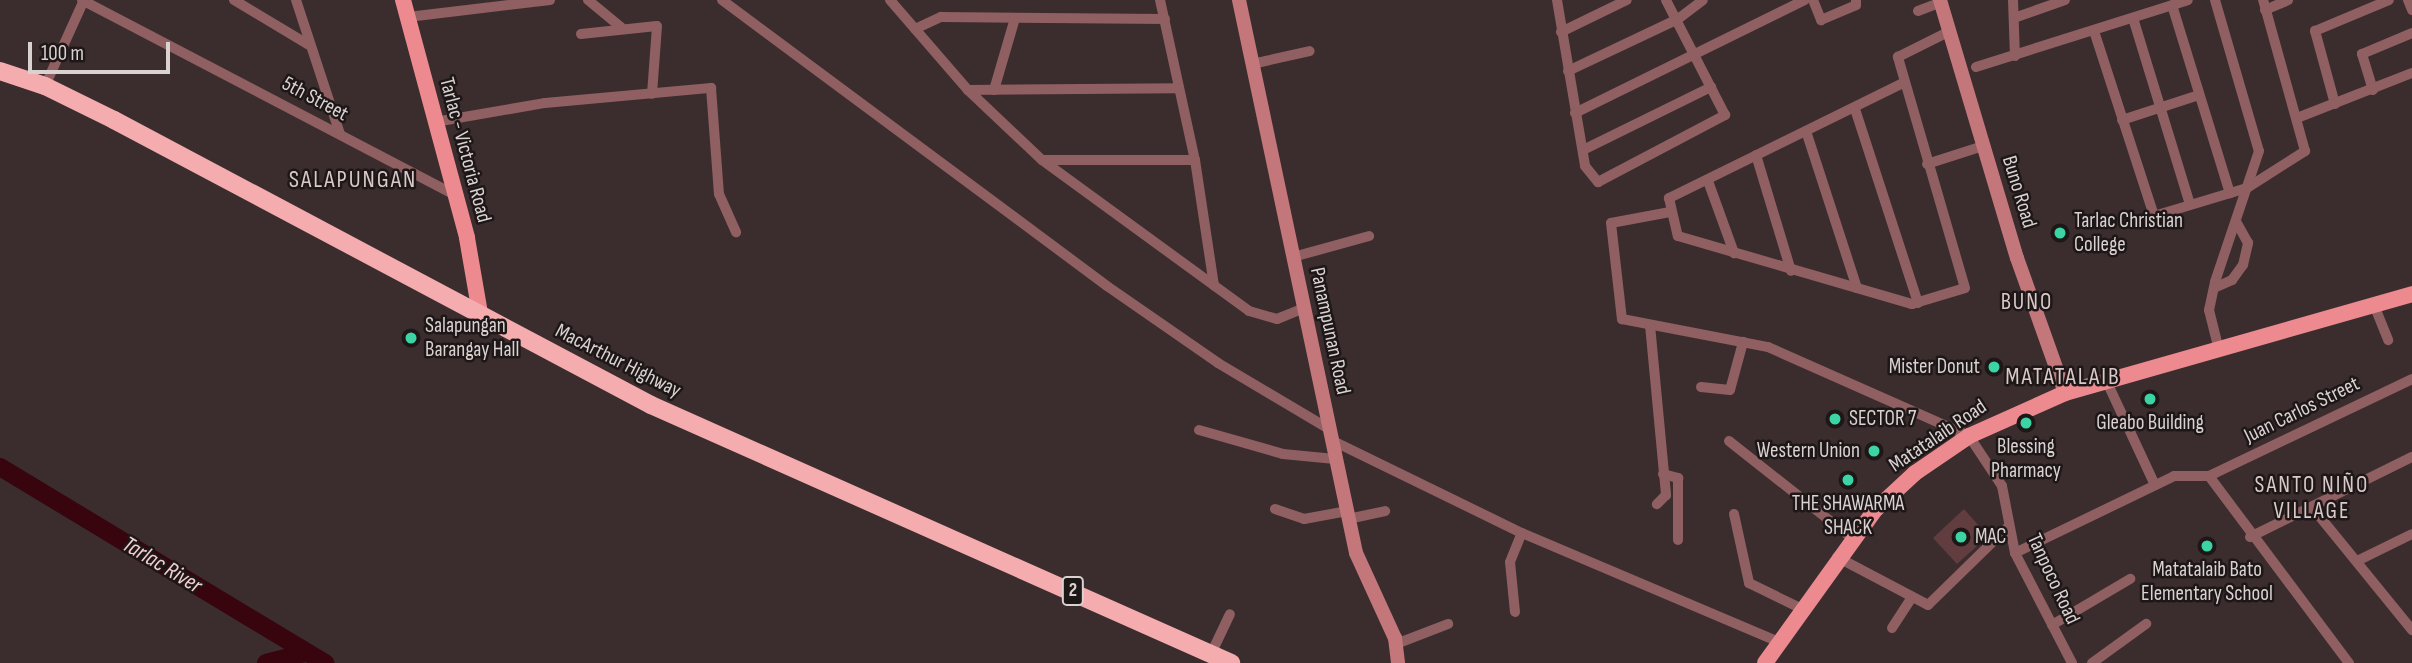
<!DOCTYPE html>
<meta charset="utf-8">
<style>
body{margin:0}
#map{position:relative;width:2412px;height:663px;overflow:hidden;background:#3b2c2d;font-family:"Sofia Sans Condensed",sans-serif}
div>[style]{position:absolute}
.green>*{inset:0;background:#623d3f}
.river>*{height:18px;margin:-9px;padding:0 9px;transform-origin:9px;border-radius:9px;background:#38040d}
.street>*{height:10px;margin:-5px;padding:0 5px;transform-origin:5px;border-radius:5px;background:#8f5f61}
.secondary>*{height:14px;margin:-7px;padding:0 7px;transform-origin:7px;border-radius:7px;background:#c3777b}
.primary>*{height:16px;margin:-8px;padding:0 8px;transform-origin:8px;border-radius:8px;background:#ec8a8f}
.highway>*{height:18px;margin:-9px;padding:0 9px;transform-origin:9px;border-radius:9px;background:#f4acaf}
.dots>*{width:19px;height:19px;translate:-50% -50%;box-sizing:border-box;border:4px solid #1d1717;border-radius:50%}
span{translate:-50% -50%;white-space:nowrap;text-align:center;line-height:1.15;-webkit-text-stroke:5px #1d1717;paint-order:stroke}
.shield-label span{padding:2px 5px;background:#1d1717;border:2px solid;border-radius:5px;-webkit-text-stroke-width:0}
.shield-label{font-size:19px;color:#dad1d1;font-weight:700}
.street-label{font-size:21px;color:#dad1d1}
.poi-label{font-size:21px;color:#dad1d1}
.left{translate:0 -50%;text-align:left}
.right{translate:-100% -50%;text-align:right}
.neighbourhood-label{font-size:23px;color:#dbc8c9;letter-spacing:2px}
.water-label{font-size:23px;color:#f4cdce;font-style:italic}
.quarter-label{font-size:24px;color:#dbc8c9;letter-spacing:2px}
.scale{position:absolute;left:28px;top:42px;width:142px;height:32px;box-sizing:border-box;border:4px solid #dad1d1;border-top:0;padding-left:9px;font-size:21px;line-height:24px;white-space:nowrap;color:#dad1d1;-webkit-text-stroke:5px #1d1717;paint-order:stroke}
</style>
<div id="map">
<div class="green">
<div style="clip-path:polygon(1964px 509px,1988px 536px,1957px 564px,1933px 538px)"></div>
</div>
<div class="river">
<div style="left:0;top:467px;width:380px;rotate:31.1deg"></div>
<div style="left:266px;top:663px;width:40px;rotate:-14.4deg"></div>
</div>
<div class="street">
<div style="left:82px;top:0;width:421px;rotate:27.6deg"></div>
<div style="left:234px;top:0;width:87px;rotate:31deg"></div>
<div style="left:296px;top:0;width:141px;rotate:71.8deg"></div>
<div style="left:588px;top:0;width:45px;rotate:39.6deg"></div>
<div style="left:722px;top:0;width:480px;rotate:36.6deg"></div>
<div style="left:1107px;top:286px;width:135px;rotate:34.7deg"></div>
<div style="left:1218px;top:363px;width:129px;rotate:30.7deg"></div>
<div style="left:890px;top:0;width:119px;rotate:49.1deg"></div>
<div style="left:968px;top:90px;width:102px;rotate:43.4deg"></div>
<div style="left:1042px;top:160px;width:256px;rotate:36.1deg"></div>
<div style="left:1249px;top:311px;width:29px;rotate:16deg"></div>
<div style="left:1277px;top:319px;width:29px;rotate:-22deg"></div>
<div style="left:1160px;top:0;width:164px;rotate:77.7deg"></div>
<div style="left:1195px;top:160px;width:127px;rotate:81.4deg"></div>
<div style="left:1557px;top:0;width:168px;rotate:80.4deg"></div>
<div style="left:1585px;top:166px;width:21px;rotate:51deg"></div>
<div style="left:1598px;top:182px;width:144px;rotate:-27.8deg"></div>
<div style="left:1725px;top:115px;width:129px;rotate:-117.2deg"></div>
<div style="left:1813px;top:0;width:22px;rotate:68deg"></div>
<div style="left:1821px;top:20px;width:38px;rotate:-23deg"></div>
<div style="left:1856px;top:5px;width:5px;rotate:-90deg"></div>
<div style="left:2013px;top:0;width:56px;rotate:88deg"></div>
<div style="left:2215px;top:0;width:157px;rotate:73.8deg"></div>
<div style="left:2259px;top:151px;width:138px;rotate:108.6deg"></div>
<div style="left:2215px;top:282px;width:29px;rotate:102deg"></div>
<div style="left:2209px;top:310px;width:38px;rotate:76deg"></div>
<div style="left:2408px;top:0;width:11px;rotate:68deg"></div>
<div style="left:2172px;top:5px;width:197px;rotate:72.9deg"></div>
<div style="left:2265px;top:10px;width:25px;rotate:-23deg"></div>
<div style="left:1918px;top:11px;width:25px;rotate:-21deg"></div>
<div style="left:408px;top:17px;width:143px;rotate:-6.8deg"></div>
<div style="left:2014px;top:18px;width:54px;rotate:-19.4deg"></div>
<div style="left:2133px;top:18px;width:195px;rotate:73deg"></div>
<div style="left:915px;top:29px;width:29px;rotate:-25deg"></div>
<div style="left:941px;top:17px;width:224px;rotate:0.5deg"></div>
<div style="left:2094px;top:31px;width:194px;rotate:72deg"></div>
<div style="left:2154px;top:216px;width:97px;rotate:-16.8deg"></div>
<div style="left:2247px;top:188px;width:69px;rotate:-32.5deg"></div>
<div style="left:2305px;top:151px;width:157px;rotate:-105.5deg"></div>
<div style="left:1561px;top:32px;width:73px;rotate:-25.9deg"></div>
<div style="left:581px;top:34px;width:76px;rotate:-6deg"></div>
<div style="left:657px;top:26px;width:68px;rotate:94.2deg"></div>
<div style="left:1252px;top:64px;width:59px;rotate:-12.6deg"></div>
<div style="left:1976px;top:67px;width:222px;rotate:-17.5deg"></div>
<div style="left:1568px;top:71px;width:122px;rotate:-25.3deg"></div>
<div style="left:1678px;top:19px;width:31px;rotate:-37deg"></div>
<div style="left:1903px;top:83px;width:261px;rotate:153.8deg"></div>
<div style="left:1669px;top:198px;width:39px;rotate:77deg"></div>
<div style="left:1678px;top:236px;width:244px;rotate:16.2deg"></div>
<div style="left:1912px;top:304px;width:55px;rotate:-16.8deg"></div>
<div style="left:1965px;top:288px;width:241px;rotate:-106.2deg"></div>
<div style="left:1898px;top:57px;width:56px;rotate:-26.6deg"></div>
<div style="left:45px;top:86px;width:94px;rotate:-65.6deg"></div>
<div style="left:968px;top:90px;width:211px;rotate:-0.5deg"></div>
<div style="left:994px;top:90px;width:75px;rotate:-73.7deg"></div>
<div style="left:2373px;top:90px;width:38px;rotate:-107deg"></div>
<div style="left:2362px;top:54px;width:54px;rotate:-22.8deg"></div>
<div style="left:2335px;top:104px;width:76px;rotate:-105.3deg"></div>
<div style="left:2315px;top:31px;width:80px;rotate:-22.7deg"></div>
<div style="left:1855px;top:109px;width:204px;rotate:72deg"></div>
<div style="left:1575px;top:113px;width:256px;rotate:-26.2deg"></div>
<div style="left:2297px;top:118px;width:123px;rotate:-21.4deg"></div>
<div style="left:2122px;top:120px;width:81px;rotate:-18deg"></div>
<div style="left:435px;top:122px;width:112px;rotate:-9.8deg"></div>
<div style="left:545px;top:103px;width:167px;rotate:-5.2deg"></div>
<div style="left:711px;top:88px;width:106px;rotate:85.7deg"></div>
<div style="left:719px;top:194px;width:42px;rotate:65.9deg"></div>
<div style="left:1806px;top:131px;width:165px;rotate:72deg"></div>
<div style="left:1583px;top:150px;width:143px;rotate:-26.2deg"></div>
<div style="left:1756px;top:155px;width:121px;rotate:73.2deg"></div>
<div style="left:1043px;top:160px;width:152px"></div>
<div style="left:1927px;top:164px;width:59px;rotate:-17.8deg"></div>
<div style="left:1708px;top:181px;width:77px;rotate:70.1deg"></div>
<div style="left:1670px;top:212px;width:60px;rotate:169.4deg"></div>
<div style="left:1611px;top:223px;width:97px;rotate:83.5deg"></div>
<div style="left:1622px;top:319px;width:149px;rotate:10.9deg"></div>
<div style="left:1768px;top:347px;width:220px;rotate:23.9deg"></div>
<div style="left:1969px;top:436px;width:60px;rotate:56.6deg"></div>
<div style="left:2002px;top:486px;width:68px;rotate:79deg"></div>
<div style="left:2015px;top:553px;width:124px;rotate:62.6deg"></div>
<div style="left:1293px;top:257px;width:79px;rotate:-15.4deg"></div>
<div style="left:2214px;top:288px;width:20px;rotate:-24deg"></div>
<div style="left:2232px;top:280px;width:19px;rotate:-54deg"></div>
<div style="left:2243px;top:265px;width:23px;rotate:-77deg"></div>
<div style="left:2248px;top:243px;width:25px;rotate:-119deg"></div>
<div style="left:2374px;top:305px;width:38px;rotate:68deg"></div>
<div style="left:1650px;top:325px;width:171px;rotate:84.6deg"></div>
<div style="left:1666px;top:495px;width:13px;rotate:135deg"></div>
<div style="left:2106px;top:380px;width:116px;rotate:65deg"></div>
<div style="left:1701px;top:387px;width:29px;rotate:6deg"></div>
<div style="left:1730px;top:390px;width:50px;rotate:-74.8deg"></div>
<div style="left:1199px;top:430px;width:87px;rotate:15.9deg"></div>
<div style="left:1283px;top:454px;width:52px;rotate:5.5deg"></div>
<div style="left:1331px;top:440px;width:212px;rotate:26deg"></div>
<div style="left:1522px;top:533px;width:279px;rotate:23deg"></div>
<div style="left:1729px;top:441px;width:157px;rotate:38.3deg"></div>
<div style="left:1663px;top:474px;width:16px;rotate:15deg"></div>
<div style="left:1678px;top:478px;width:62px;rotate:90deg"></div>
<div style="left:2209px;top:476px;width:234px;rotate:53.2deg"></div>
<div style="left:2209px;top:476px;width:225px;rotate:-25.5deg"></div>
<div style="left:2312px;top:507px;width:159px;rotate:50.9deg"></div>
<div style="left:1275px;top:509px;width:31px;rotate:19deg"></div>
<div style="left:1304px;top:519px;width:44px;rotate:-10.5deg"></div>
<div style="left:1734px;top:514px;width:71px;rotate:77.7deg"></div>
<div style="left:1749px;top:583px;width:57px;rotate:26.1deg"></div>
<div style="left:1348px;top:519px;width:38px;rotate:-12deg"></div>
<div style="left:2250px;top:537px;width:181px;rotate:-26.3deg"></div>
<div style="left:2015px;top:553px;width:177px;rotate:-25.8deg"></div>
<div style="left:2174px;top:476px;width:35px"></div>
<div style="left:1837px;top:557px;width:103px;rotate:27.8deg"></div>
<div style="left:1928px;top:605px;width:113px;rotate:-44.3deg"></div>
<div style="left:2357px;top:561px;width:61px;rotate:-26.1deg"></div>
<div style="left:1515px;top:612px;width:50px;rotate:-95.7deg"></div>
<div style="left:1510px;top:562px;width:31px;rotate:-68deg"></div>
<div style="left:2052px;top:625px;width:91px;rotate:-30.5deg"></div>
<div style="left:1892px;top:628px;width:33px;rotate:-57deg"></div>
<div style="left:1396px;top:644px;width:56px;rotate:-21deg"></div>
<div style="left:1211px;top:654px;width:44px;rotate:-64.6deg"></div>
<div style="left:2092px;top:663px;width:67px;rotate:-35.8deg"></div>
</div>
<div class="secondary">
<div style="left:1239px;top:0;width:565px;rotate:78.05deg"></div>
<div style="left:1356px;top:553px;width:94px;rotate:65.4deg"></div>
<div style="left:1395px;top:638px;width:25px;rotate:83deg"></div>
<div style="left:1940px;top:0;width:269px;rotate:73.4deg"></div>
<div style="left:2017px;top:258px;width:143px;rotate:70.4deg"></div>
</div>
<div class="primary">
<div style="left:403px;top:0;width:246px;rotate:74.9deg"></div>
<div style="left:467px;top:238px;width:76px;rotate:80.2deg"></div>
<div style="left:1765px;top:663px;width:188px;rotate:-54.3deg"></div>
<div style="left:1875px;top:510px;width:54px;rotate:-42.8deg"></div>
<div style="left:1915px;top:473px;width:65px;rotate:-34.4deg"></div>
<div style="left:1969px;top:436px;width:105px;rotate:-24.1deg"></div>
<div style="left:2065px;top:393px;width:361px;rotate:-15.9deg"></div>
</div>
<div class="highway">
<div style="left:0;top:71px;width:47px;rotate:18.4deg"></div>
<div style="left:45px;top:86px;width:77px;rotate:26.2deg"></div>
<div style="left:114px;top:120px;width:608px;rotate:27.96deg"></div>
<div style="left:651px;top:405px;width:635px;rotate:23.98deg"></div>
</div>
<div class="dots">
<div style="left:2060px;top:233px;background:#3cd4a4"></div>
<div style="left:411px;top:338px;background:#3cd4a4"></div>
<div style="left:1994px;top:367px;background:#3cd4a4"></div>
<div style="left:2150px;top:399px;background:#3cd4a4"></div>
<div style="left:1835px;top:419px;background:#3cd4a4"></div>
<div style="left:2026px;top:423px;background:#3cd4a4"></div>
<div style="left:1874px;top:451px;background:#3cd4a4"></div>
<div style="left:1848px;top:480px;background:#3cd4a4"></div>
<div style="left:1961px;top:537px;background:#3cd4a4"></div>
<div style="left:2207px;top:546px;background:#3cd4a4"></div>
</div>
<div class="shield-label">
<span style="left:1073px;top:591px">2</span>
</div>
<div class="street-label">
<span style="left:315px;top:99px;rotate:28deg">5th Street</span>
<span style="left:465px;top:150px;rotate:75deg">Tarlac - Victoria Road</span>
<span style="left:2019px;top:192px;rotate:73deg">Buno Road</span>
<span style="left:1330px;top:331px;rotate:78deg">Panampunan Road</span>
<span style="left:618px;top:361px;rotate:27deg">MacArthur Highway</span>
<span style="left:2302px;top:410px;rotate:-26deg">Juan Carlos Street</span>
<span style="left:1938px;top:436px;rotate:-34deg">Matatalaib Road</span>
<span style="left:2053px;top:579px;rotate:65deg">Tanpoco Road</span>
</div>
<div class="poi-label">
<span class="left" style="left:2074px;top:233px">Tarlac Christian<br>College</span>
<span class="left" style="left:425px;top:338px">Salapungan<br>Barangay Hall</span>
<span class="right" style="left:1980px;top:367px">Mister Donut</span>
<span class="left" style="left:1849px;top:419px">SECTOR 7</span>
<span style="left:2150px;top:423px">Gleabo Building</span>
<span style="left:2026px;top:459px">Blessing<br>Pharmacy</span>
<span class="right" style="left:1860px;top:451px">Western Union</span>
<span style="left:1848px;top:516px">THE SHAWARMA<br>SHACK</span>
<span class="left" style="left:1975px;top:537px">MAC</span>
<span style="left:2207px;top:582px">Matatalaib Bato<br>Elementary School</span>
</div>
<div class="neighbourhood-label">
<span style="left:2027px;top:302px">BUNO</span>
<span style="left:2312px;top:498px">SANTO NIÑO<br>VILLAGE</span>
</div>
<div class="water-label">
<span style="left:162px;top:565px;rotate:31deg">Tarlac River</span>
</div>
<div class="quarter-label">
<span style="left:353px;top:180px">SALAPUNGAN</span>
<span style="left:2063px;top:377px">MATATALAIB</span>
</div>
<div class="scale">100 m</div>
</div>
